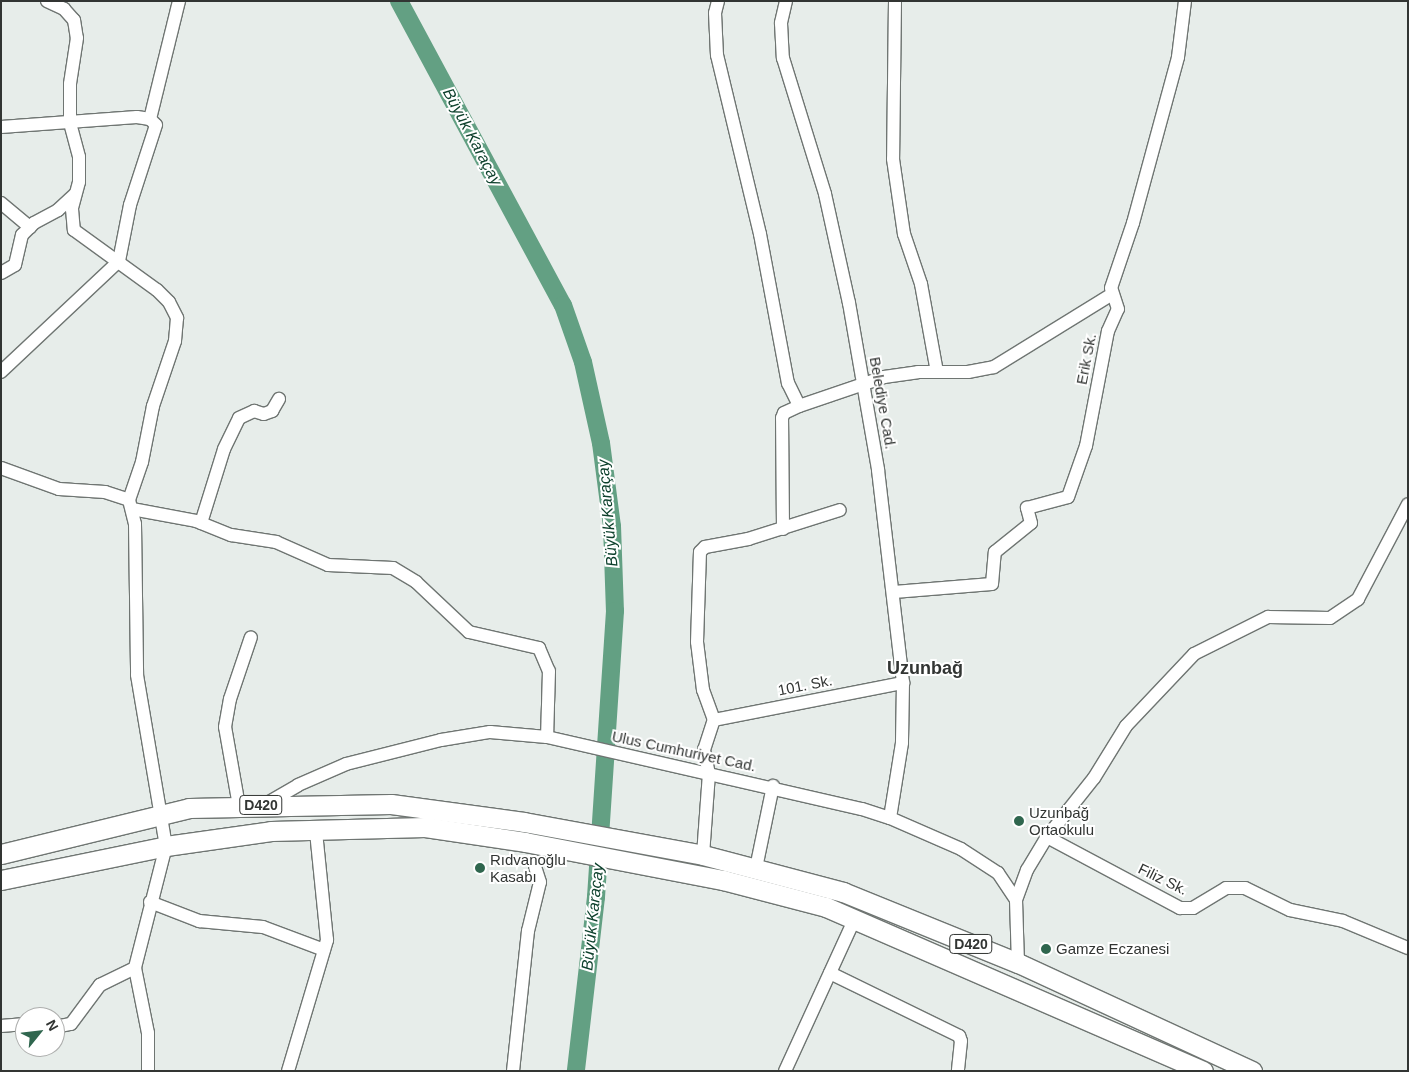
<!DOCTYPE html>
<meta charset="utf-8">
<style>
body{margin:0}
#map{position:relative;width:1409px;height:1072px;overflow:hidden;background:#e7edea;font-family:Arial,sans-serif}
div>[style]{position:absolute}
.river>*{height:18px;margin:-9px;padding:0 9px;transform-origin:9px;border-radius:9px;background:#63a083}
.roads{filter:drop-shadow(1px 0 #6f7572) drop-shadow(-1px 0 #6f7572) drop-shadow(0 1px #6f7572) drop-shadow(0 -1px #6f7572)}
.minor>*{height:12px;margin:-6px;padding:0 6px;transform-origin:6px;border-radius:6px;background:#fff}
.highway>*{height:19px;margin:-9.5px;padding:0 9.5px;transform-origin:9.5px;border-radius:9.5px;background:#fff}
.dots>*{width:14px;height:14px;translate:-50% -50%;box-sizing:border-box;border:2px solid #fff;border-radius:50%}
span{translate:-50% -50%;white-space:nowrap;text-align:center;line-height:1.15;-webkit-text-stroke:4px #fff;paint-order:stroke}
.shield-label span{padding:1px 4px;background:#fff;border:1px solid;border-radius:4px;-webkit-text-stroke-width:0}
.shield-label{font-size:14px;color:#323533;font-weight:700}
.street-label{font-size:15px;color:#323533}
.poi-label{font-size:15px;color:#323533}
.left{translate:0 -50%;text-align:left}
.water-label{font-size:16px;color:#0d402c;font-style:italic}
.quarter-label{font-size:18px;color:#323533;font-weight:700}
.frame{position:absolute;inset:0;border:2px solid #323533;pointer-events:none}
.north{position:absolute;left:15px;top:1007px;width:50px;height:50px;box-sizing:border-box;background:#fff;border:1px solid #adaead;border-radius:50%;rotate:61deg;font-size:14px;font-weight:700;line-height:20px;text-align:center;color:#323533}
.north::after{content:'';display:block;margin:auto;width:18px;height:22px;background:#2f664e;clip-path:polygon(50% 0,100% 100%,50% 72%,0 100%)}
</style>
<div id="map">
<div class="river">
<div style="left:399px;top:1px;width:345px;rotate:61.7deg"></div>
<div style="left:563px;top:305px;width:60px;rotate:70.7deg"></div>
<div style="left:583px;top:362px;width:83px;rotate:77.5deg"></div>
<div style="left:601px;top:443px;width:84px;rotate:82.5deg"></div>
<div style="left:612px;top:526px;width:85px;rotate:88deg"></div>
<div style="left:615px;top:611px;width:287px;rotate:93.8deg"></div>
<div style="left:596px;top:897px;width:175px;rotate:96.6deg"></div>
</div>
<div class="roads">
<div class="minor">
<div style="left:47px;top:1px;width:19px;rotate:25deg"></div>
<div style="left:64px;top:9px;width:15px;rotate:48deg"></div>
<div style="left:74px;top:20px;width:18px;rotate:81deg"></div>
<div style="left:77px;top:38px;width:47px;rotate:98.7deg"></div>
<div style="left:70px;top:84px;width:39px;rotate:90deg"></div>
<div style="left:70px;top:123px;width:35px;rotate:75deg"></div>
<div style="left:79px;top:157px;width:25px;rotate:90deg"></div>
<div style="left:79px;top:182px;width:28px;rotate:105deg"></div>
<div style="left:72px;top:209px;width:21px;rotate:85deg"></div>
<div style="left:74px;top:230px;width:102px;rotate:35.9deg"></div>
<div style="left:157px;top:290px;width:17px;rotate:45deg"></div>
<div style="left:169px;top:302px;width:18px;rotate:63deg"></div>
<div style="left:177px;top:318px;width:23px;rotate:95deg"></div>
<div style="left:175px;top:341px;width:69px;rotate:108.7deg"></div>
<div style="left:153px;top:406px;width:57px;rotate:101.1deg"></div>
<div style="left:142px;top:462px;width:40px;rotate:108.9deg"></div>
<div style="left:129px;top:500px;width:25px;rotate:76deg"></div>
<div style="left:135px;top:524px;width:151px;rotate:89.2deg"></div>
<div style="left:137px;top:675px;width:173px;rotate:80.4deg"></div>
<div style="left:166px;top:846px;width:126px;rotate:104.3deg"></div>
<div style="left:135px;top:968px;width:66px;rotate:78.7deg"></div>
<div style="left:148px;top:1033px;width:38px;rotate:90deg"></div>
<div style="left:718px;top:1px;width:12px;rotate:104deg"></div>
<div style="left:715px;top:13px;width:42px;rotate:87.3deg"></div>
<div style="left:717px;top:55px;width:184px;rotate:76.5deg"></div>
<div style="left:760px;top:234px;width:152px;rotate:79.4deg"></div>
<div style="left:788px;top:383px;width:25px;rotate:64deg"></div>
<div style="left:799px;top:406px;width:90px;rotate:-18.8deg"></div>
<div style="left:884px;top:377px;width:34px;rotate:-8deg"></div>
<div style="left:918px;top:372px;width:50px"></div>
<div style="left:968px;top:372px;width:26px;rotate:-11deg"></div>
<div style="left:994px;top:367px;width:139px;rotate:-31.7deg"></div>
<div style="left:786px;top:1px;width:23px;rotate:103deg"></div>
<div style="left:781px;top:23px;width:35px;rotate:87deg"></div>
<div style="left:783px;top:58px;width:142px;rotate:72.8deg"></div>
<div style="left:825px;top:194px;width:112px;rotate:77.6deg"></div>
<div style="left:849px;top:303px;width:169px;rotate:80.1deg"></div>
<div style="left:878px;top:470px;width:214px;rotate:83.3deg"></div>
<div style="left:903px;top:683px;width:60px;rotate:91deg"></div>
<div style="left:902px;top:743px;width:76px;rotate:99.1deg"></div>
<div style="left:895px;top:1px;width:158px;rotate:90.7deg"></div>
<div style="left:893px;top:159px;width:76px;rotate:81.7deg"></div>
<div style="left:904px;top:234px;width:53px;rotate:71.2deg"></div>
<div style="left:921px;top:284px;width:89px;rotate:79.7deg"></div>
<div style="left:150px;top:119px;width:122px;rotate:-76.2deg"></div>
<div style="left:1px;top:127px;width:136px;rotate:-4.2deg"></div>
<div style="left:137px;top:117px;width:13px;rotate:9deg"></div>
<div style="left:150px;top:119px;width:8px;rotate:45deg"></div>
<div style="left:156px;top:125px;width:84px;rotate:108deg"></div>
<div style="left:130px;top:205px;width:57px;rotate:101.1deg"></div>
<div style="left:119px;top:261px;width:162px;rotate:136.8deg"></div>
<div style="left:1px;top:203px;width:38px;rotate:40deg"></div>
<div style="left:1px;top:273px;width:16px;rotate:-30deg"></div>
<div style="left:15px;top:265px;width:31px;rotate:-77deg"></div>
<div style="left:22px;top:235px;width:17px;rotate:-45deg"></div>
<div style="left:34px;top:223px;width:27px;rotate:-28deg"></div>
<div style="left:58px;top:210px;width:23px;rotate:-43deg"></div>
<div style="left:1px;top:468px;width:62px;rotate:19.9deg"></div>
<div style="left:59px;top:489px;width:46px;rotate:3.7deg"></div>
<div style="left:105px;top:492px;width:25px;rotate:18deg"></div>
<div style="left:132px;top:509px;width:65px;rotate:10.6deg"></div>
<div style="left:196px;top:521px;width:38px;rotate:22deg"></div>
<div style="left:231px;top:535px;width:46px;rotate:8.8deg"></div>
<div style="left:276px;top:542px;width:57px;rotate:23.9deg"></div>
<div style="left:328px;top:565px;width:65px;rotate:2.6deg"></div>
<div style="left:393px;top:568px;width:27px;rotate:31deg"></div>
<div style="left:416px;top:582px;width:73px;rotate:43.3deg"></div>
<div style="left:469px;top:632px;width:72px;rotate:12.9deg"></div>
<div style="left:539px;top:648px;width:25px;rotate:67deg"></div>
<div style="left:549px;top:671px;width:66px;rotate:91.7deg"></div>
<div style="left:201px;top:523px;width:77px;rotate:-72.7deg"></div>
<div style="left:224px;top:449px;width:34px;rotate:-64deg"></div>
<div style="left:239px;top:418px;width:17px;rotate:-25deg"></div>
<div style="left:254px;top:411px;width:10px;rotate:17deg"></div>
<div style="left:264px;top:414px;width:9px;rotate:-21deg"></div>
<div style="left:272px;top:411px;width:14px;rotate:-60deg"></div>
<div style="left:783px;top:529px;width:111px;rotate:-90.5deg"></div>
<div style="left:782px;top:418px;width:5px;rotate:-68deg"></div>
<div style="left:784px;top:413px;width:17px;rotate:-25deg"></div>
<div style="left:894px;top:592px;width:98px;rotate:-4.7deg"></div>
<div style="left:992px;top:584px;width:32px;rotate:-85deg"></div>
<div style="left:995px;top:552px;width:46px;rotate:-38.9deg"></div>
<div style="left:1031px;top:523px;width:16px;rotate:-105deg"></div>
<div style="left:1027px;top:508px;width:42px;rotate:-15deg"></div>
<div style="left:1068px;top:497px;width:54px;rotate:-70.6deg"></div>
<div style="left:1086px;top:446px;width:117px;rotate:-79.2deg"></div>
<div style="left:1108px;top:331px;width:24px;rotate:-66deg"></div>
<div style="left:1118px;top:309px;width:22px;rotate:-108deg"></div>
<div style="left:1111px;top:288px;width:69px;rotate:-71.3deg"></div>
<div style="left:1133px;top:223px;width:172px;rotate:-74.8deg"></div>
<div style="left:1178px;top:57px;width:56px;rotate:-82.9deg"></div>
<div style="left:714px;top:720px;width:193px;rotate:-11.1deg"></div>
<div style="left:264px;top:805px;width:39px;rotate:-30deg"></div>
<div style="left:298px;top:785px;width:52px;rotate:-23.6deg"></div>
<div style="left:346px;top:764px;width:98px;rotate:-14.2deg"></div>
<div style="left:441px;top:740px;width:50px;rotate:-9.3deg"></div>
<div style="left:490px;top:732px;width:57px;rotate:5deg"></div>
<div style="left:547px;top:737px;width:323px;rotate:12.9deg"></div>
<div style="left:862px;top:809px;width:29px;rotate:18deg"></div>
<div style="left:890px;top:818px;width:77px;rotate:23.6deg"></div>
<div style="left:961px;top:849px;width:44px;rotate:33deg"></div>
<div style="left:998px;top:873px;width:32px;rotate:56deg"></div>
<div style="left:1016px;top:900px;width:63px;rotate:88.2deg"></div>
<div style="left:239px;top:806px;width:80px;rotate:-100deg"></div>
<div style="left:225px;top:727px;width:28px;rotate:-80deg"></div>
<div style="left:230px;top:699px;width:65px;rotate:-71.3deg"></div>
<div style="left:1047px;top:837px;width:151px;rotate:28.1deg"></div>
<div style="left:1180px;top:908px;width:13px"></div>
<div style="left:1193px;top:908px;width:39px;rotate:-31deg"></div>
<div style="left:1226px;top:888px;width:19px"></div>
<div style="left:1245px;top:888px;width:50px;rotate:26.1deg"></div>
<div style="left:1290px;top:910px;width:54px;rotate:11.7deg"></div>
<div style="left:1343px;top:921px;width:70px;rotate:22.6deg"></div>
<div style="left:703px;top:855px;width:81px;rotate:-85.8deg"></div>
<div style="left:709px;top:774px;width:25px;rotate:-102deg"></div>
<div style="left:704px;top:750px;width:32px;rotate:-72deg"></div>
<div style="left:714px;top:720px;width:32px;rotate:-110deg"></div>
<div style="left:703px;top:690px;width:48px;rotate:-97.1deg"></div>
<div style="left:697px;top:642px;width:90px;rotate:-88.1deg"></div>
<div style="left:700px;top:552px;width:7px;rotate:-45deg"></div>
<div style="left:705px;top:547px;width:44px;rotate:-10.5deg"></div>
<div style="left:748px;top:539px;width:96px;rotate:-17.5deg"></div>
<div style="left:756px;top:868px;width:84px;rotate:-78.3deg"></div>
<div style="left:1016px;top:900px;width:32px;rotate:-70deg"></div>
<div style="left:1027px;top:870px;width:39px;rotate:-59deg"></div>
<div style="left:1047px;top:837px;width:75px;rotate:-51.5deg"></div>
<div style="left:1094px;top:778px;width:61px;rotate:-58.4deg"></div>
<div style="left:1126px;top:726px;width:99px;rotate:-46.6deg"></div>
<div style="left:1194px;top:654px;width:83px;rotate:-26.6deg"></div>
<div style="left:1268px;top:617px;width:62px;rotate:0.9deg"></div>
<div style="left:1330px;top:618px;width:34px;rotate:-34deg"></div>
<div style="left:1358px;top:599px;width:107px;rotate:-62.2deg"></div>
<div style="left:150px;top:902px;width:53px;rotate:21.2deg"></div>
<div style="left:199px;top:921px;width:64px;rotate:5.4deg"></div>
<div style="left:263px;top:927px;width:65px;rotate:20.7deg"></div>
<div style="left:830px;top:973px;width:144px;rotate:26deg"></div>
<div style="left:959px;top:1036px;width:5px;rotate:68deg"></div>
<div style="left:961px;top:1041px;width:30px;rotate:96deg"></div>
<div style="left:1px;top:1026px;width:24px;rotate:-5deg"></div>
<div style="left:55px;top:1027px;width:16px;rotate:-11deg"></div>
<div style="left:71px;top:1024px;width:49px;rotate:-53.4deg"></div>
<div style="left:100px;top:985px;width:39px;rotate:-26deg"></div>
<div style="left:288px;top:1071px;width:137px;rotate:-73.4deg"></div>
<div style="left:327px;top:940px;width:110px;rotate:-95.8deg"></div>
<div style="left:513px;top:1071px;width:141px;rotate:-83.9deg"></div>
<div style="left:528px;top:931px;width:50px;rotate:-76.2deg"></div>
<div style="left:540px;top:882px;width:16px;rotate:-108deg"></div>
<div style="left:785px;top:1071px;width:168px;rotate:-65.4deg"></div>
</div>
<div class="highway">
<div style="left:1px;top:854px;width:194px;rotate:-13.7deg"></div>
<div style="left:189px;top:808px;width:202px;rotate:-1.1deg"></div>
<div style="left:391px;top:804px;width:134px;rotate:7.7deg"></div>
<div style="left:524px;top:822px;width:182px;rotate:10.4deg"></div>
<div style="left:703px;top:855px;width:145px;rotate:14.8deg"></div>
<div style="left:843px;top:892px;width:189px;rotate:22.1deg"></div>
<div style="left:1018px;top:963px;width:258px;rotate:24.8deg"></div>
<div style="left:1px;top:880px;width:168px;rotate:-11.6deg"></div>
<div style="left:166px;top:846px;width:106px;rotate:-8.1deg"></div>
<div style="left:271px;top:831px;width:154px;rotate:-1.5deg"></div>
<div style="left:425px;top:827px;width:101px;rotate:8.5deg"></div>
<div style="left:525px;top:842px;width:202px;rotate:10.9deg"></div>
<div style="left:723px;top:880px;width:106px;rotate:14.7deg"></div>
<div style="left:826px;top:907px;width:411px;rotate:23.5deg"></div>
</div>
</div>
<div class="dots">
<div style="left:1019px;top:821px;background:#2f664e"></div>
<div style="left:480px;top:868px;background:#2f664e"></div>
<div style="left:1046px;top:949px;background:#2f664e"></div>
</div>
<div class="shield-label">
<span style="left:261px;top:805px">D420</span>
<span style="left:971px;top:944px">D420</span>
</div>
<div class="street-label">
<span style="left:1086px;top:359px;rotate:-79deg">Erik Sk.</span>
<span style="left:883px;top:403px;rotate:80deg">Belediye Cad.</span>
<span style="left:805px;top:685px;rotate:-11deg">101. Sk.</span>
<span style="left:684px;top:751px;rotate:12deg">Ulus Cumhuriyet Cad.</span>
<span style="left:1163px;top:879px;rotate:26deg">Filiz Sk.</span>
</div>
<div class="poi-label">
<span class="left" style="left:1029px;top:821px">Uzunbağ<br>Ortaokulu</span>
<span class="left" style="left:490px;top:868px">Rıdvanoğlu<br>Kasabı</span>
<span class="left" style="left:1056px;top:949px">Gamze Eczanesi</span>
</div>
<div class="water-label">
<span style="left:472px;top:137px;rotate:62deg">Büyük Karaçay</span>
<span style="left:608px;top:513px;rotate:-95deg">Büyük Karaçay</span>
<span style="left:593px;top:917px;rotate:-84deg">Büyük Karaçay</span>
</div>
<div class="quarter-label">
<span style="left:925px;top:668px">Uzunbağ</span>
</div>
<div class="frame"></div>
<div class="north">N</div>
</div>
